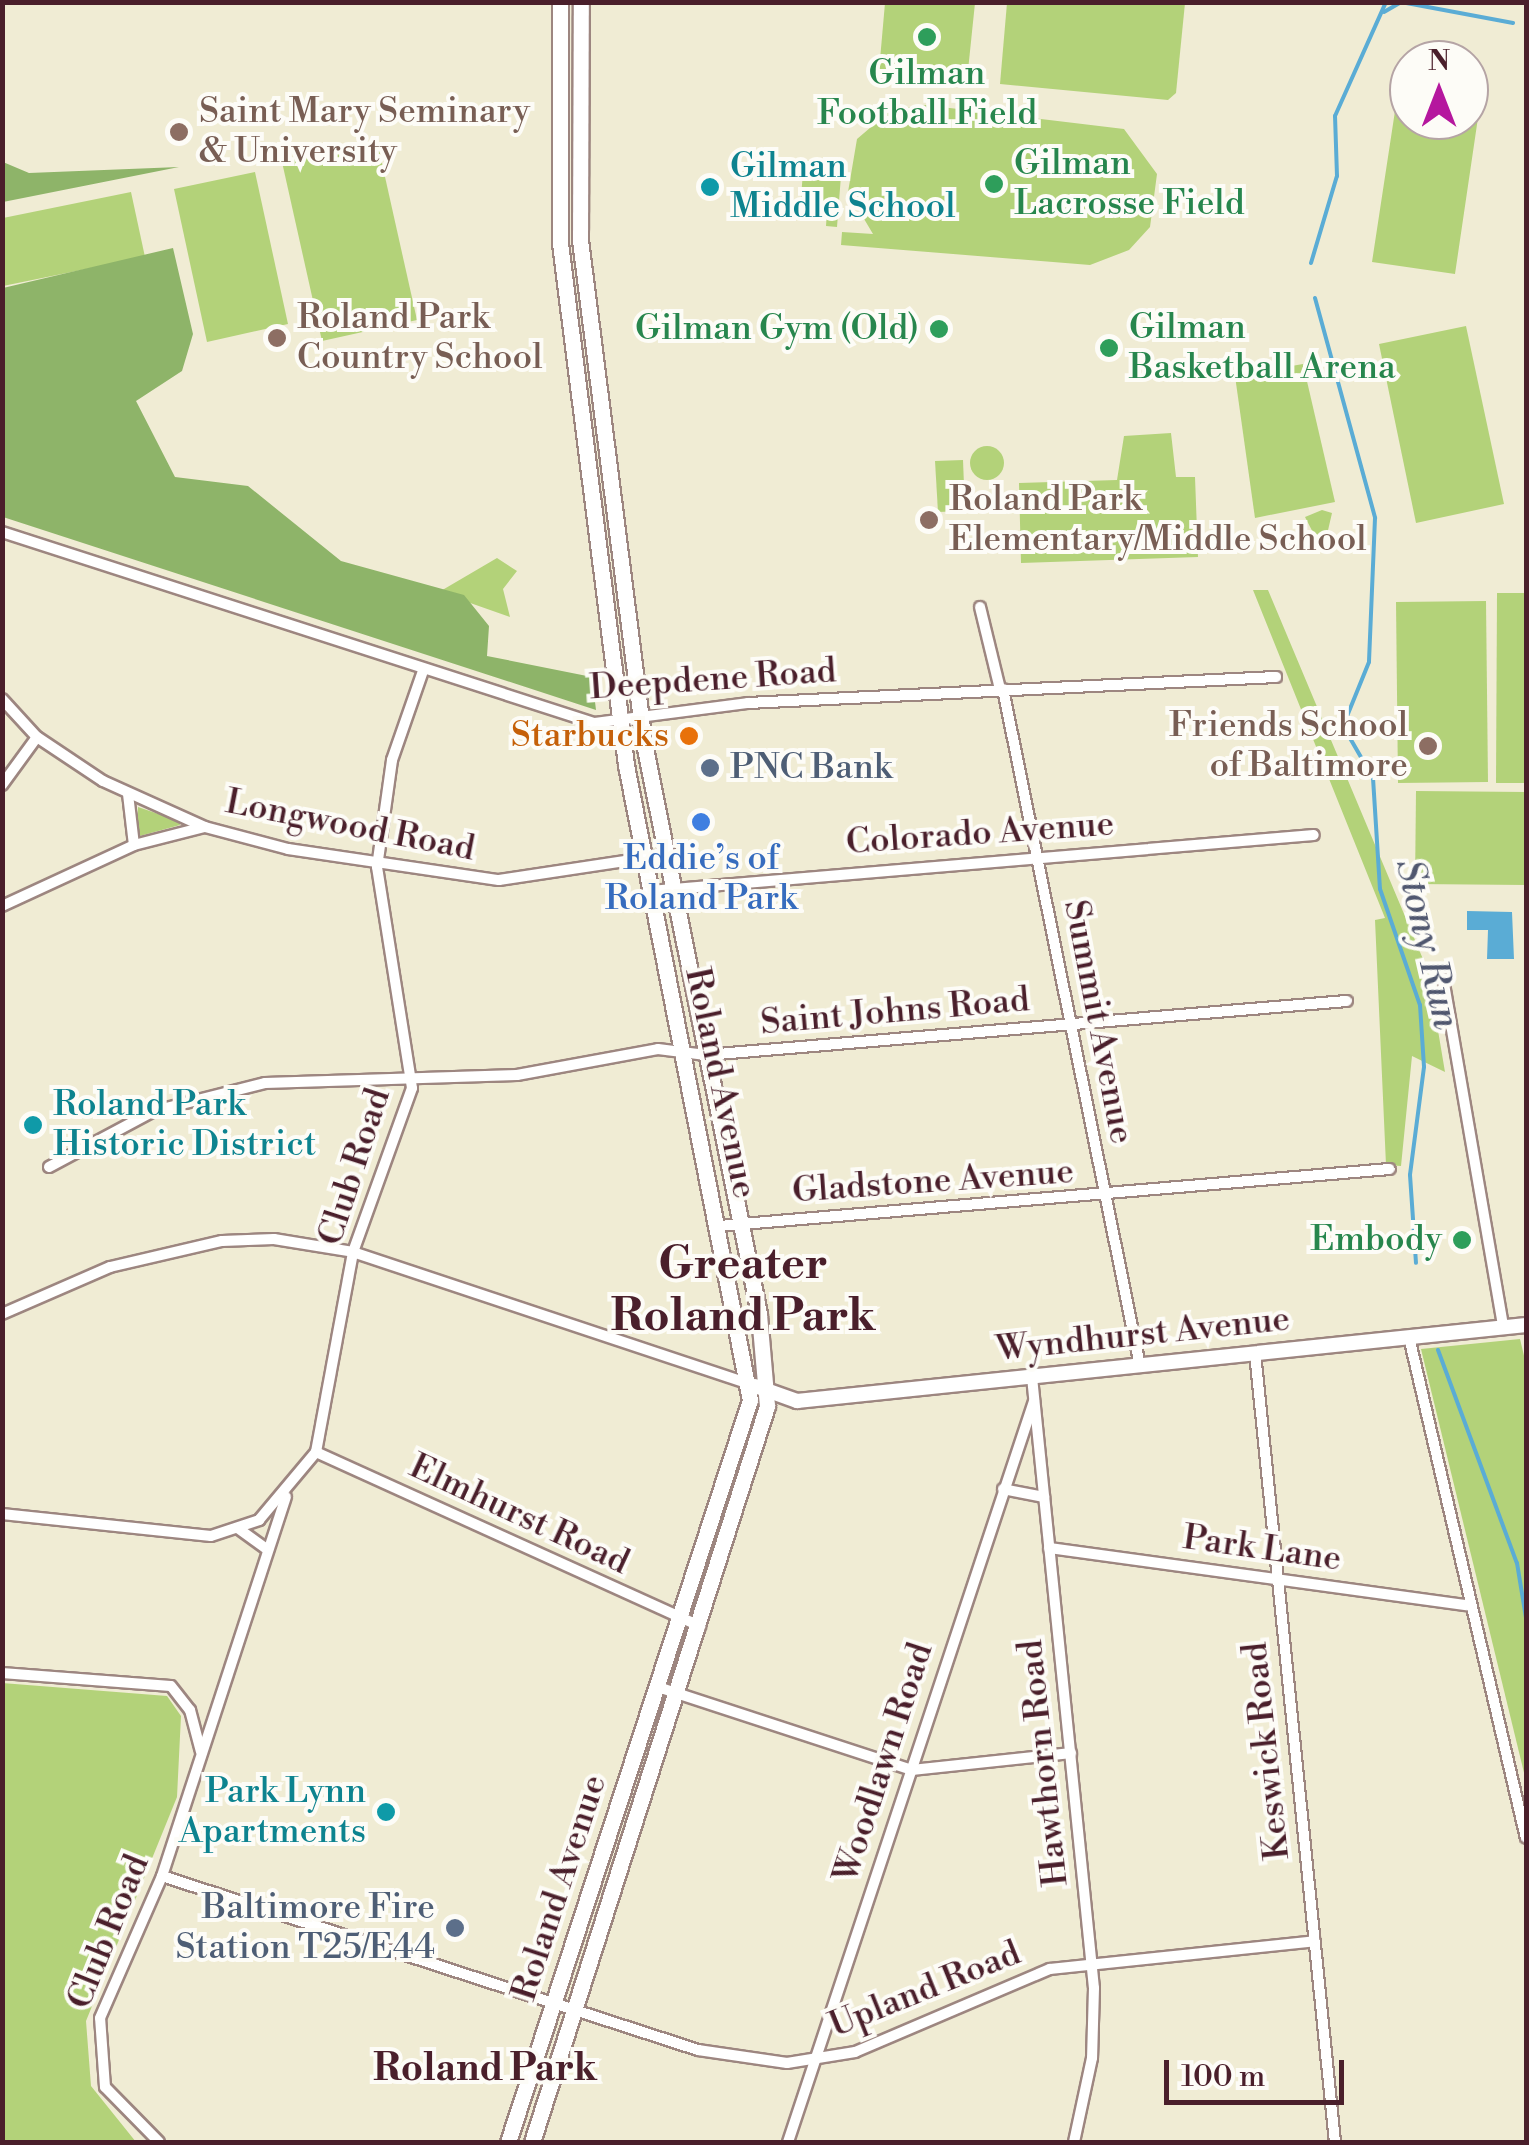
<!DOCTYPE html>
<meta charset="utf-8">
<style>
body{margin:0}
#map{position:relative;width:1529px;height:2145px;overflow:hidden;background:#f0ecd4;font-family:"Libre Bodoni",serif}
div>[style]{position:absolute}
.green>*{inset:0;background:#b3d279}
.round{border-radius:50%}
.forest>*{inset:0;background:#8eb469}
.water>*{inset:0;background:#5aacd5}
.stream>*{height:4px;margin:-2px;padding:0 2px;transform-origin:2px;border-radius:2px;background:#5aacd5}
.roads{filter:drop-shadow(2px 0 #9d8680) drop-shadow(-2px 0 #9d8680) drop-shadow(0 2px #9d8680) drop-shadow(0 -2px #9d8680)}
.street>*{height:10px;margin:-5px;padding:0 5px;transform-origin:5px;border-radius:5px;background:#fff}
.secondary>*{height:14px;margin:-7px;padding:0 7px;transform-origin:7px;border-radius:7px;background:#fff}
.primary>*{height:15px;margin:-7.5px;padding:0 7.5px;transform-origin:7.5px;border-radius:7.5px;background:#fff}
.dots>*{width:28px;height:28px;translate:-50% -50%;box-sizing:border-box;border:5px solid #fdfcf7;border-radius:50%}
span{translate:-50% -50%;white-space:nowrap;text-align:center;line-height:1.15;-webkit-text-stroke:8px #fdfcf7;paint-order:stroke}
.leisure-label{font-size:35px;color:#27864d}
.left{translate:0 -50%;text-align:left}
.right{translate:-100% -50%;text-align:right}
.education-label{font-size:35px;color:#785e54}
.culture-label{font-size:35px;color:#0d838f}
.street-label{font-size:35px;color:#4a1f2b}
.food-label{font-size:35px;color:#c56008}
.service-label{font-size:35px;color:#4e5e75}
.shop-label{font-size:35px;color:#366cbe}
.water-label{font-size:38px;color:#50576f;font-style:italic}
.neighbourhood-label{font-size:38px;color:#4a1f2b;font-weight:700}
.district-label{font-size:45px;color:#4a1f2b;font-weight:700}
.frame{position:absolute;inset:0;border:5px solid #4a1f2b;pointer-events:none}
.north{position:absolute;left:1389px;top:40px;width:100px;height:100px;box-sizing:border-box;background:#fdfcf7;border:2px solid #b5a4a5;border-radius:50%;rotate:0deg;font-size:28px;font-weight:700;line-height:40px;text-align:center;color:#4a1f2b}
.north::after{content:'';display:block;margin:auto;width:35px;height:45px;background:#b5179e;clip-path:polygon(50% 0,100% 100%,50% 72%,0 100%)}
.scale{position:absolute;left:1164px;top:2060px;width:180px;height:45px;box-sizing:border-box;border:5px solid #4a1f2b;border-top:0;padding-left:12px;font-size:30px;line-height:35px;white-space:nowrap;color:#4a1f2b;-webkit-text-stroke:8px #fdfcf7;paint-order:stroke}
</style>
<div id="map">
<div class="green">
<div style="clip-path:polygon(885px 3px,975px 3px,967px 80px,879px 71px)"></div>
<div style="clip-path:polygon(1007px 3px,1185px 3px,1176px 93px,1168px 100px,1000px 84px)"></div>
<div style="clip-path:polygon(1402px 65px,1409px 66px,1409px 120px,1469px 120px,1469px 75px,1484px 77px,1455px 274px,1372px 262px)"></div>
<div style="clip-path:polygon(925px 105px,1124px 129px,1157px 174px,1150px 227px,1129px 250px,1090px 265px,841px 245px,842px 232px,873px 234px,848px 192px,857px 139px,891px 110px)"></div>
<div style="clip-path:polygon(377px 141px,417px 320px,322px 341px,282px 162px)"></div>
<div style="clip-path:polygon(804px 160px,842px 163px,837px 227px,826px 226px,827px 211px,800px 209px)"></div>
<div style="clip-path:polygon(255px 172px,288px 324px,207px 342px,174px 189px)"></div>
<div style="clip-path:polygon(131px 192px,145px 257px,3px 286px,3px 218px)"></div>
<div style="clip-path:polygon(1466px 326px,1504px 504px,1416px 523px,1379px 344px)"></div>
<div style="clip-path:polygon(1303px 364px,1335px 502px,1255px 518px,1235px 376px)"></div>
<div style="clip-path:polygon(1171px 433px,1176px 477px,1195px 477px,1198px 557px,1021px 563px,1019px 483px,1117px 480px,1124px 436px)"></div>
<div class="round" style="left:970px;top:446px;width:34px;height:34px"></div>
<div style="clip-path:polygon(963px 460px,965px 511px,938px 512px,935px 461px)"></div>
<div style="clip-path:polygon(1322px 510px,1332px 513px,1323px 552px,1305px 517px)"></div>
<div style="clip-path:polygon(497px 558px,517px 571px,503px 589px,510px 617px,439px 592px)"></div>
<div style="clip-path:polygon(1253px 590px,1268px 590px,1428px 971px,1445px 1072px,1412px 1056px,1401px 1166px,1386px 1165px,1375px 920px,1385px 918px)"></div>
<div style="clip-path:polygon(1497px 593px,1526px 593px,1526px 783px,1496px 783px)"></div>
<div style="clip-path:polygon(1486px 601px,1488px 782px,1398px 783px,1396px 602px)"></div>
<div style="clip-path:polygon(1416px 791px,1526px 792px,1526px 885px,1415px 884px)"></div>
<div style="clip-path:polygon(138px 807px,179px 821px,180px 825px,136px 837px)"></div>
<div style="clip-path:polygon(1520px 1339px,1526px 1364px,1526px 1781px,1421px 1349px)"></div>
<div style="clip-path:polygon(2px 1683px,167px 1696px,181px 1716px,177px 1797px,86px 2021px,91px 2086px,136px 2142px,3px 2142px)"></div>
</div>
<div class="forest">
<div style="clip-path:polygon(3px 162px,29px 173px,179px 167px,3px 202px)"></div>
<div style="clip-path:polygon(173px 248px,193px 334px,182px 371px,136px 401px,175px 477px,248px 486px,341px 561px,464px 595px,489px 626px,487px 656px,592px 677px,596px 710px,3px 517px,3px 288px)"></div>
</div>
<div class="water">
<div style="clip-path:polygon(1467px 911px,1512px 912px,1514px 959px,1487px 959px,1488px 930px,1467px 930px)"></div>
</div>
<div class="stream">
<div style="left:1401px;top:2px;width:114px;rotate:10.6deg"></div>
<div style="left:1384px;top:12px;width:20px;rotate:-30deg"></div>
<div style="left:1311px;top:263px;width:91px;rotate:-73.4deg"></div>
<div style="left:1337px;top:176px;width:60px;rotate:-91.9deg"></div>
<div style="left:1335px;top:116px;width:125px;rotate:-65.9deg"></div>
<div style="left:1315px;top:298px;width:228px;rotate:74.7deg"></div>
<div style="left:1375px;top:518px;width:144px;rotate:92.4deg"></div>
<div style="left:1369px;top:662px;width:69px;rotate:112.1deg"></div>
<div style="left:1343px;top:726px;width:60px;rotate:60deg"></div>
<div style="left:1373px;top:778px;width:111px;rotate:86.4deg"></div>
<div style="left:1380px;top:889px;width:123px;rotate:71deg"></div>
<div style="left:1420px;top:1005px;width:62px;rotate:86.3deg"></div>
<div style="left:1424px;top:1067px;width:109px;rotate:97.4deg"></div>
<div style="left:1410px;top:1175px;width:88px;rotate:86.1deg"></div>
<div style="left:1438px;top:1350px;width:227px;rotate:69.7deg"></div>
<div style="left:1517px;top:1563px;width:56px;rotate:80.7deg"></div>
<div style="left:1526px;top:1700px;width:18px;rotate:90deg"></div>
</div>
<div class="roads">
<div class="street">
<div style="left:2px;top:532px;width:622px;rotate:17.88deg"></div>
<div style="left:594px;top:723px;width:155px;rotate:-7.4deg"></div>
<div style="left:748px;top:703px;width:529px;rotate:-2.82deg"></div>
<div style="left:980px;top:607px;width:84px;rotate:76.3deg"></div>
<div style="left:1003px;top:689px;width:691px;rotate:78.56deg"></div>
<div style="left:2px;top:699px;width:52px;rotate:47.4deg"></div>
<div style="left:37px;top:737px;width:79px;rotate:33.7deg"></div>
<div style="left:103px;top:781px;width:112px;rotate:24.3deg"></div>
<div style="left:205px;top:827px;width:86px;rotate:14.8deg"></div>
<div style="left:288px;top:849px;width:213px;rotate:8.4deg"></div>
<div style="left:499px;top:880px;width:168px;rotate:-8.6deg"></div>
<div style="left:2px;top:785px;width:59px;rotate:-53.9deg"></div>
<div style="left:128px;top:794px;width:51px;rotate:83.3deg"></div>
<div style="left:650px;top:891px;width:666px;rotate:-4.82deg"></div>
<div style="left:2px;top:906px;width:145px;rotate:-24.8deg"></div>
<div style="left:134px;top:845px;width:72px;rotate:-14.4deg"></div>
<div style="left:1443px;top:978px;width:354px;rotate:80.2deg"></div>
<div style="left:49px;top:1167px;width:119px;rotate:-28.1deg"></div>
<div style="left:154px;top:1111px;width:114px;rotate:-14.2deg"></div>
<div style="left:265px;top:1083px;width:252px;rotate:-1.8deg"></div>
<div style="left:517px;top:1075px;width:143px;rotate:-10.4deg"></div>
<div style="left:658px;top:1049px;width:48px;rotate:7.1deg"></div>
<div style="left:706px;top:1055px;width:643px;rotate:-4.82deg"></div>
<div style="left:719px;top:1226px;width:673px;rotate:-4.86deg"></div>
<div style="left:2px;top:1314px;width:118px;rotate:-23.5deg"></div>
<div style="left:110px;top:1267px;width:115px;rotate:-13.1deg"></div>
<div style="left:222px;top:1241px;width:52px;rotate:-2.2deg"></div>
<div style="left:274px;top:1239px;width:80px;rotate:9.3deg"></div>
<div style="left:353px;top:1252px;width:417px;rotate:18.4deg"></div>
<div style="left:1409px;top:1337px;width:514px;rotate:76.86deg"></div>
<div style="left:1255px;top:1353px;width:793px;rotate:84.21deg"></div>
<div style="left:1032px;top:1377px;width:614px;rotate:84.21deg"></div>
<div style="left:1094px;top:1988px;width:70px;rotate:91.6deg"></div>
<div style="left:1092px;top:2058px;width:86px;rotate:102.1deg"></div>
<div style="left:316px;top:1452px;width:422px;rotate:24.4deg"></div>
<div style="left:1003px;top:1489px;width:42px;rotate:11deg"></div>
<div style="left:2px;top:1514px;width:210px;rotate:6deg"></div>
<div style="left:211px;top:1536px;width:51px;rotate:-18.4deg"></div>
<div style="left:259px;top:1520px;width:89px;rotate:-50deg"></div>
<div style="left:316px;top:1452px;width:203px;rotate:-79.5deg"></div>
<div style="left:353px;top:1252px;width:174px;rotate:-70.2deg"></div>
<div style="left:412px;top:1088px;width:224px;rotate:-99deg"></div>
<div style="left:377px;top:867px;width:108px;rotate:-82deg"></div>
<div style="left:392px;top:760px;width:94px;rotate:-70.8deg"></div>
<div style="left:239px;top:1529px;width:32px;rotate:36deg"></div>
<div style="left:1049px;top:1548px;width:422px;rotate:7.8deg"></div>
<div style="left:2px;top:1673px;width:169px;rotate:4.4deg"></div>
<div style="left:171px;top:1686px;width:31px;rotate:52deg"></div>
<div style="left:190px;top:1710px;width:43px;rotate:75.3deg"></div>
<div style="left:658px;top:1687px;width:267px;rotate:18.1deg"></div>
<div style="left:912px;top:1770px;width:160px;rotate:-6.1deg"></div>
<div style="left:162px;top:1876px;width:564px;rotate:17.98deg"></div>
<div style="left:698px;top:2050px;width:90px;rotate:8.3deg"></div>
<div style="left:787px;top:2063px;width:69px;rotate:-9.2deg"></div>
<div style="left:855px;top:2052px;width:212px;rotate:-23.1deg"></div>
<div style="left:1050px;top:1969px;width:266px;rotate:-6deg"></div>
<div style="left:159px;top:2142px;width:77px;rotate:-134.5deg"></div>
<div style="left:105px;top:2087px;width:69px;rotate:-94.1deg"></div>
<div style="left:100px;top:2018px;width:155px;rotate:-66.4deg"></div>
<div style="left:162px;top:1876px;width:399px;rotate:-71.9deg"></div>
<div style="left:788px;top:2142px;width:781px;rotate:-71.63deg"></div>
</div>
<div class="secondary">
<div style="left:755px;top:1386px;width:45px;rotate:19.7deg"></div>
<div style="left:797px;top:1401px;width:733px;rotate:-5.95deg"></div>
</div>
<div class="primary">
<div style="left:508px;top:2142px;width:780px;rotate:-71.94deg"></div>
<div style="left:750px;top:1400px;width:647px;rotate:-101.05deg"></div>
<div style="left:626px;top:765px;width:526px;rotate:-97.21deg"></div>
<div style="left:560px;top:243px;width:241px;rotate:-90deg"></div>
<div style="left:532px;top:2142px;width:773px;rotate:-72.29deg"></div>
<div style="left:767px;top:1406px;width:92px;rotate:-95deg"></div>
<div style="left:759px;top:1314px;width:582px;rotate:-101.39deg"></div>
<div style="left:644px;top:743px;width:507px;rotate:-97.25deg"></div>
<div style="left:580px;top:240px;width:238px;rotate:-89.8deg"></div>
</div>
</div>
<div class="dots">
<div style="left:927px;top:37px;background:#2e9e5b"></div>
<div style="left:179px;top:132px;background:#8d6e63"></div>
<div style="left:994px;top:184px;background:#2e9e5b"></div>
<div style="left:710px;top:187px;background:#0f9aa8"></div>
<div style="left:939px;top:329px;background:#2e9e5b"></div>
<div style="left:277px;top:338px;background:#8d6e63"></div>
<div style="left:1109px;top:348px;background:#2e9e5b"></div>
<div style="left:929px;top:520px;background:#8d6e63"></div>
<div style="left:689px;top:736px;background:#e8710a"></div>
<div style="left:1428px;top:746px;background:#8d6e63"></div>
<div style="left:710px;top:768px;background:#5c6f8a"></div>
<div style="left:701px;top:822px;background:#3f7fe0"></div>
<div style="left:33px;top:1125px;background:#0f9aa8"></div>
<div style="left:1462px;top:1240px;background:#2e9e5b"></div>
<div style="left:386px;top:1812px;background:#0f9aa8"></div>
<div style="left:455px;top:1928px;background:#5c6f8a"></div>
</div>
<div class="leisure-label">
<span style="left:927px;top:94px">Gilman<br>Football Field</span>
<span class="left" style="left:1014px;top:184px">Gilman<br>Lacrosse Field</span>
<span class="left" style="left:1129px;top:348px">Gilman<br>Basketball Arena</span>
<span class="right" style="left:919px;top:329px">Gilman Gym (Old)</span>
<span class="right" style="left:1442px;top:1240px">Embody</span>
</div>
<div class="education-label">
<span class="left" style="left:199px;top:132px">Saint Mary Seminary<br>&amp; University</span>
<span class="left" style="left:297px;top:338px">Roland Park<br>Country School</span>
<span class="left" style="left:949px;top:520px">Roland Park<br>Elementary/Middle School</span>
<span class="right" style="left:1408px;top:746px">Friends School<br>of Baltimore</span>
</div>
<div class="culture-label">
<span class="left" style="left:730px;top:187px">Gilman<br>Middle School</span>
<span class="left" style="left:53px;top:1125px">Roland Park<br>Historic District</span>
<span class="right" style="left:366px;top:1812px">Park Lynn<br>Apartments</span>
</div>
<div class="street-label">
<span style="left:713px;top:680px;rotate:-4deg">Deepdene Road</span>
<span style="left:350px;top:826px;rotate:11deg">Longwood Road</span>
<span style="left:980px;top:834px;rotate:-4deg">Colorado Avenue</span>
<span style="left:895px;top:1012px;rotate:-5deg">Saint Johns Road</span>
<span style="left:1098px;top:1022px;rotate:79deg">Summit Avenue</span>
<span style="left:720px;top:1083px;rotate:78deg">Roland Avenue</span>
<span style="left:355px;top:1167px;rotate:-72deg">Club Road</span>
<span style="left:933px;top:1182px;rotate:-4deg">Gladstone Avenue</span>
<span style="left:1143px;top:1335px;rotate:-6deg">Wyndhurst Avenue</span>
<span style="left:519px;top:1515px;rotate:25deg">Elmhurst Road</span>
<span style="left:1262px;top:1549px;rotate:8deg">Park Lane</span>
<span style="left:1267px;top:1751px;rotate:-96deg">Keswick Road</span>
<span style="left:884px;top:1763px;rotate:-72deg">Woodlawn Road</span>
<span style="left:1044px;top:1763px;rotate:-96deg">Hawthorn Road</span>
<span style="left:560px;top:1888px;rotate:-72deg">Roland Avenue</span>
<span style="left:109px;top:1932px;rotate:-68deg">Club Road</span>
<span style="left:925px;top:1990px;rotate:-22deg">Upland Road</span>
</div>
<div class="food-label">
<span class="right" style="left:669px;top:736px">Starbucks</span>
</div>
<div class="service-label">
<span class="left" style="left:730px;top:768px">PNC Bank</span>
<span class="right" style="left:435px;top:1928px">Baltimore Fire<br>Station T25/E44</span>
</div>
<div class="shop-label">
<span style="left:701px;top:879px">Eddie’s of<br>Roland Park</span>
</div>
<div class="water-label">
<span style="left:1427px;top:944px;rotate:77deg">Stony Run</span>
</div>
<div class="neighbourhood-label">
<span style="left:485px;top:2069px">Roland Park</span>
</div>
<div class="district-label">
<span style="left:743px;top:1291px">Greater<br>Roland Park</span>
</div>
<div class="frame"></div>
<div class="north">N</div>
<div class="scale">100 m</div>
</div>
